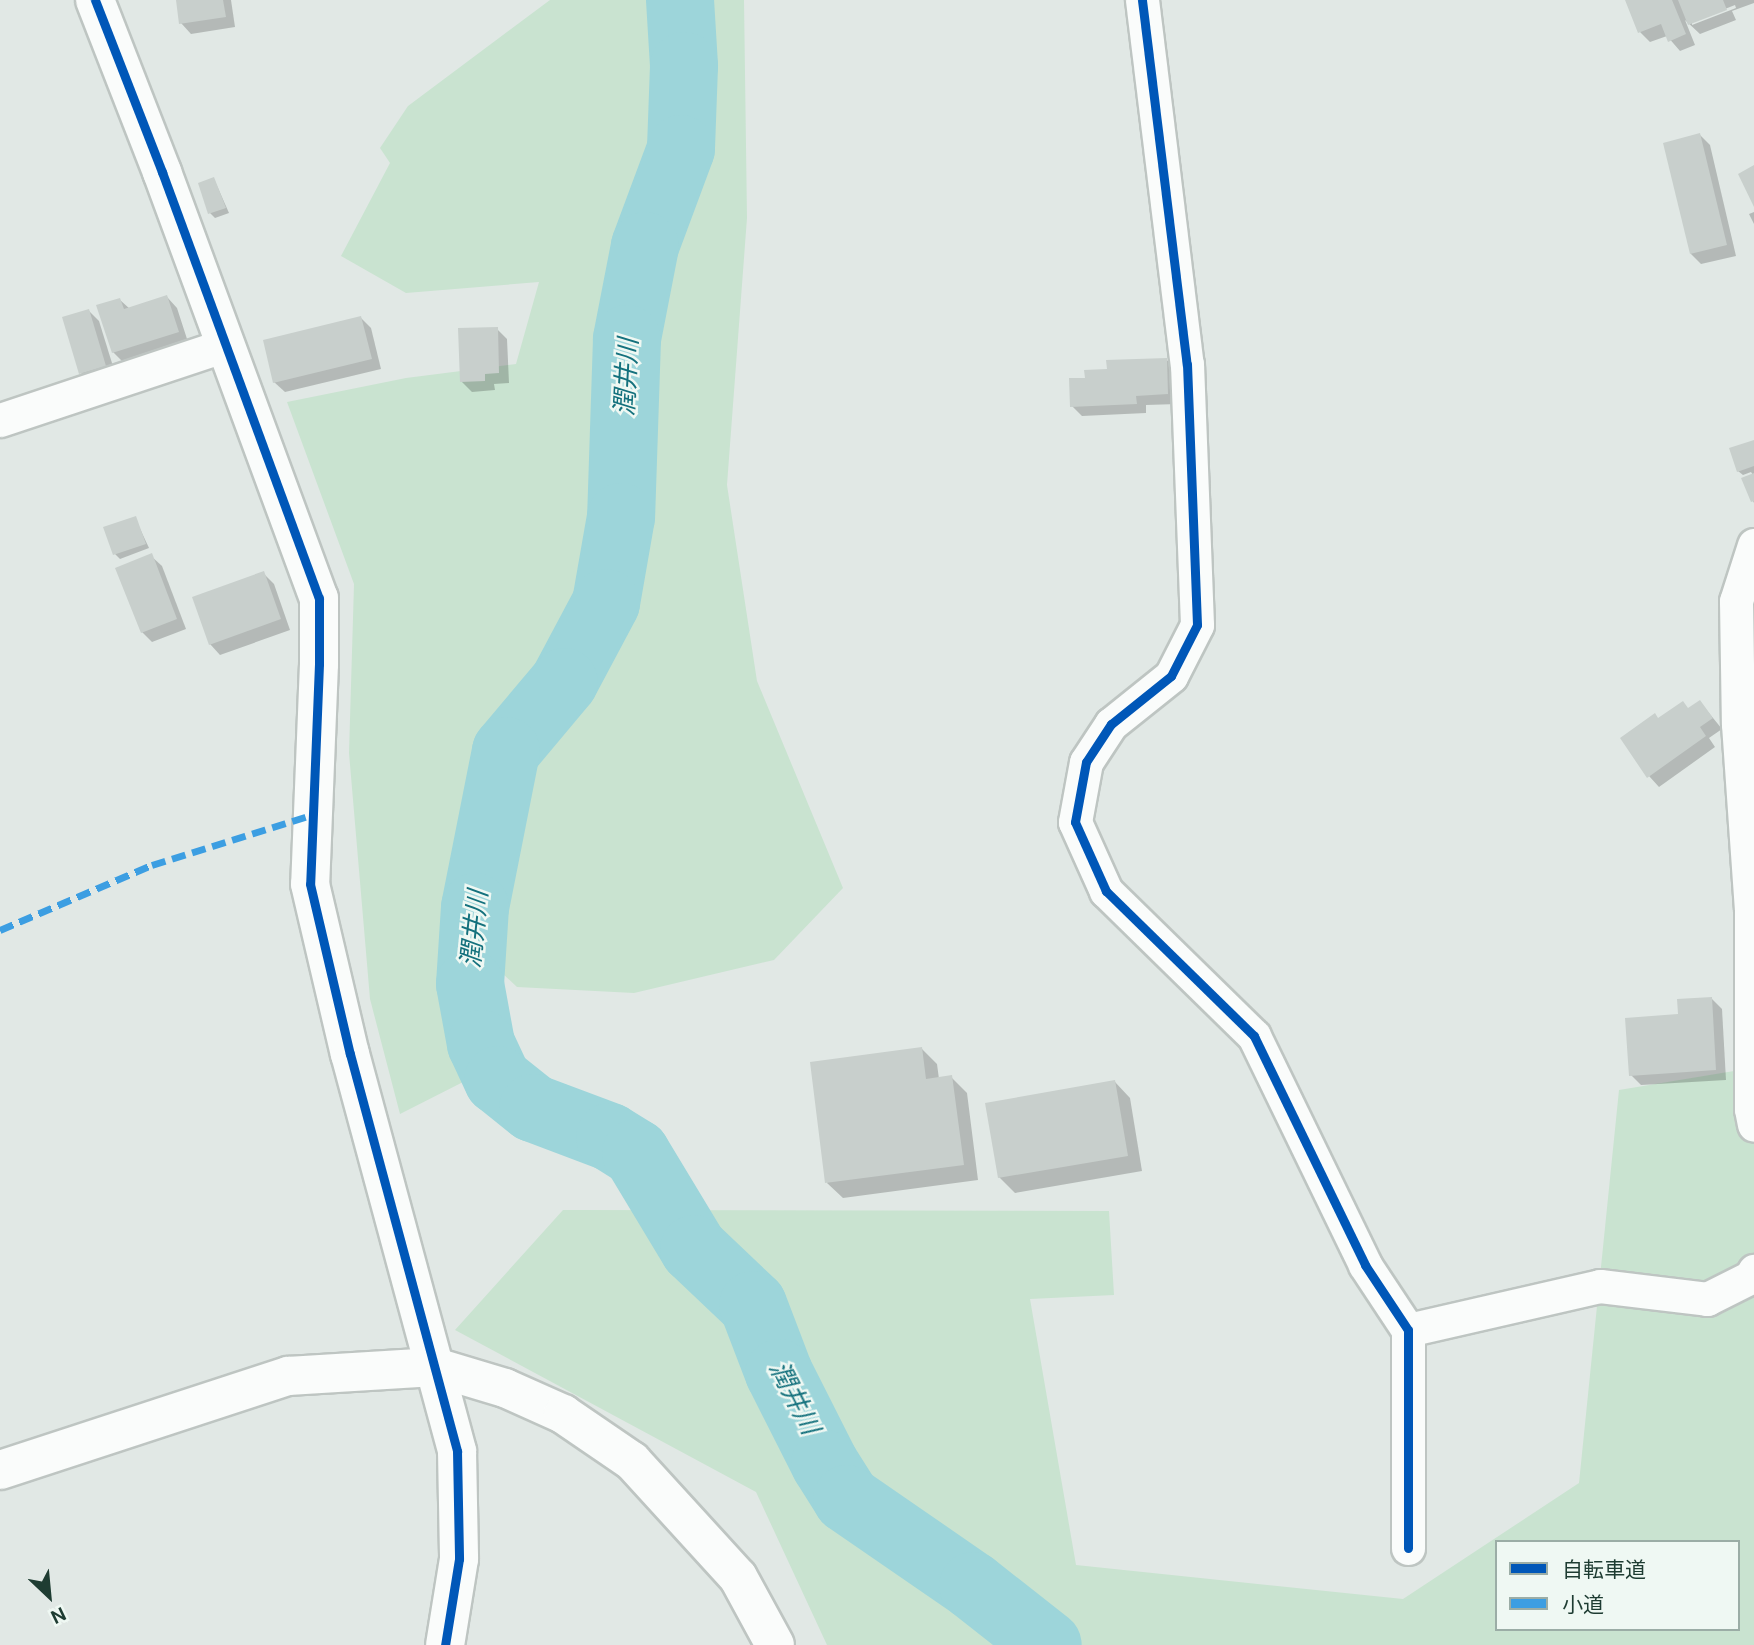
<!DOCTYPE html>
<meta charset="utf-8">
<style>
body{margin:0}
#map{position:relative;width:1754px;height:1645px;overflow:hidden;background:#e1e8e5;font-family:"DM Sans","Noto Sans JP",sans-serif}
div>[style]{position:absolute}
.green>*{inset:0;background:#c9e3d0}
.shadow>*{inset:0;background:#0003}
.river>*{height:68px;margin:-34px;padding:0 34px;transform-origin:34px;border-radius:34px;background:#9dd5da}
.building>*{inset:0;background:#c8cfcc}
.roads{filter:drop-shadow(2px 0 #bec5c2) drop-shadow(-2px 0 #bec5c2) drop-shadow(0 2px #bec5c2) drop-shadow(0 -2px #bec5c2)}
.minor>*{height:33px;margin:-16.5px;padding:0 16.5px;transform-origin:16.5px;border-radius:16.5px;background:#fafcfb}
.tertiary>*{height:38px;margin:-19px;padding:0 19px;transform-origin:19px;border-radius:19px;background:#fafcfb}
.quiet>*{height:7px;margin-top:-3.5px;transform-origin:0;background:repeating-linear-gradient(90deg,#3c9ee2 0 14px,transparent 0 21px)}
.cycleway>*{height:9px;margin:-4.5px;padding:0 4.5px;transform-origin:4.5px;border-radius:4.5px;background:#0057b8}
span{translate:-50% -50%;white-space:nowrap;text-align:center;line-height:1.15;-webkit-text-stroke:5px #eff8f3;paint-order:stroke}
.water-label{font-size:26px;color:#14717d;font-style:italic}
.legend{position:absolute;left:1495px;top:1540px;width:245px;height:91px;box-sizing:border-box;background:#eff8f3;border:2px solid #9bada6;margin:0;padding:9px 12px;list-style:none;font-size:21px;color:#1e3c32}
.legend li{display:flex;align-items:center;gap:14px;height:35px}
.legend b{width:35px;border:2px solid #9bada6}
.north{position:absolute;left:14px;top:1561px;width:70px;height:70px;-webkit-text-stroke:5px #eff8f3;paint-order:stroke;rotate:154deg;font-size:19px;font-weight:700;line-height:28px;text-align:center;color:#1e3c32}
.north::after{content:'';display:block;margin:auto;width:24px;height:32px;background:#1e3c32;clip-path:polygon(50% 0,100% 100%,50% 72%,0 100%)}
</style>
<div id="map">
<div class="green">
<div style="clip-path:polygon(550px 0,744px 0,747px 218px,727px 485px,757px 681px,843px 888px,774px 960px,634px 993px,517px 987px,473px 946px,469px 1079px,400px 1114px,370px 999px,349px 753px,354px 584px,287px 402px,406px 378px,516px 364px,539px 282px,406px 293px,341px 256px,390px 163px,380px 148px,408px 106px)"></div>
<div style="clip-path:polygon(evenodd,1754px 709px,1754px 1645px,827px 1645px,756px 1492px,455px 1330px,563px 1210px,1109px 1211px,1114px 1295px,1030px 1299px,1076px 1565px,1403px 1599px,1579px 1483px,1619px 1090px,1740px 1070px,1754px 709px,1497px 1542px,1738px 1542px,1738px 1629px,1497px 1629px,1497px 1542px)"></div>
</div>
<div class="shadow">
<div style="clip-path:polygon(177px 0,231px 0,235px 27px,191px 34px,181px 23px)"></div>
<div style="clip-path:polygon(evenodd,1627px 0,1754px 0,1754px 3px,1732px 11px,1736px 20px,1700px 34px,1685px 20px,1695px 45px,1680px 51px,1667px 36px,1650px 42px,1640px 32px,1627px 0,1735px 5px,1736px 8px,1692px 25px,1692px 22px,1735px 5px)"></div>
<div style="clip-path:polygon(1700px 135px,1710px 145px,1736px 256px,1701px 264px,1691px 254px)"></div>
<div style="clip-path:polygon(214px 179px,229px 213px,215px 218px,210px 213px)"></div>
<div style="clip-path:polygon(1754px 212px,1754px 224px,1749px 214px)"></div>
<div style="clip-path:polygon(167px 297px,177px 308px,188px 342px,124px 363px,113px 352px,120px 300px,130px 309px)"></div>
<div style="clip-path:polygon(89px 311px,99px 321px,116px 376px,91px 383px,81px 373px)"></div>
<div style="clip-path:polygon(361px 318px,371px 328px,381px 369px,285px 392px,274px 382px)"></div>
<div style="clip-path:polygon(497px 329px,507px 339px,509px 383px,494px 384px,495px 390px,472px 392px,461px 381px)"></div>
<div style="clip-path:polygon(1166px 359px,1176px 370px,1178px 404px,1146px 405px,1146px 413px,1082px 416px,1072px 406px,1087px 379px,1108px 371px)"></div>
<div style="clip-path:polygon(1754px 442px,1754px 503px,1743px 479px,1753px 475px,1751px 472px,1743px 475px,1738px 471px)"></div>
<div style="clip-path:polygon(135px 518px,149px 548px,120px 559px,115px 554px)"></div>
<div style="clip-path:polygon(151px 556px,162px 566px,186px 629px,152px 642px,142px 632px)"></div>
<div style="clip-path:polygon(263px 573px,274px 584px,290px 630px,220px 655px,210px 644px)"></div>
<div style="clip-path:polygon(1700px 702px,1722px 729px,1709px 738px,1715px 747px,1659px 787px,1649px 776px,1659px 720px,1689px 710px)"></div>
<div style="clip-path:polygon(1712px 999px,1722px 1009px,1726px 1080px,1641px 1085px,1631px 1075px,1680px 1016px)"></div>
<div style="clip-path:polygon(922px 1049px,937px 1064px,939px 1079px,951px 1077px,967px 1093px,978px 1180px,843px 1198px,827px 1183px)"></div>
<div style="clip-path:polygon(1115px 1082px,1130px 1098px,1142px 1171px,1015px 1193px,999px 1177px)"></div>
</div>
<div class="river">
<div style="left:680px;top:0;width:66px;rotate:86.5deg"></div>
<div style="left:684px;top:66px;width:83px;rotate:92.1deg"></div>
<div style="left:681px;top:149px;width:103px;rotate:110.4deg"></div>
<div style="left:645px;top:246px;width:95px;rotate:101deg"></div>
<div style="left:627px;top:339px;width:178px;rotate:91.9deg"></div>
<div style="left:621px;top:517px;width:87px;rotate:99.9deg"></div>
<div style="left:606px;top:603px;width:89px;rotate:118deg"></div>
<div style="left:564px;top:682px;width:90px;rotate:130deg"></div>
<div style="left:506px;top:751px;width:159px;rotate:101.2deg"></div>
<div style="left:475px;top:907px;width:77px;rotate:93.7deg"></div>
<div style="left:470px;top:984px;width:61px;rotate:79.6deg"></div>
<div style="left:481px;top:1044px;width:40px;rotate:65deg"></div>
<div style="left:498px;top:1080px;width:45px;rotate:38.7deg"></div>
<div style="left:533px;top:1108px;width:82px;rotate:20.6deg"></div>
<div style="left:610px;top:1137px;width:31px;rotate:32deg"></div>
<div style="left:636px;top:1153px;width:112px;rotate:58.9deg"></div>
<div style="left:694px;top:1249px;width:81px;rotate:43.5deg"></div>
<div style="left:753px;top:1305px;width:73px;rotate:69.1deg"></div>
<div style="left:779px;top:1373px;width:102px;rotate:63.2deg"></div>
<div style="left:825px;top:1464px;width:41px;rotate:57.8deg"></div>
<div style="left:847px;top:1499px;width:153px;rotate:34.6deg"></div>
<div style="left:973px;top:1586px;width:95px;rotate:38.2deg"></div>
</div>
<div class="building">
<div style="clip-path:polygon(176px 0,223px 0,226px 17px,179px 24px)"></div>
<div style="clip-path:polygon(1625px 0,1672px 0,1686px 34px,1668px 42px,1661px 24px,1638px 33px)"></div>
<div style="clip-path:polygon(1678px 0,1723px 0,1727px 10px,1688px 25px)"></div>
<div style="clip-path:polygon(1700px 133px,1727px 245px,1690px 254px,1663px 143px)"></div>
<div style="clip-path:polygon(1754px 165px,1754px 207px,1738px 174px)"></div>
<div style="clip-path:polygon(214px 177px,226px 208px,208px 214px,198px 183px)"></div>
<div style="clip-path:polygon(167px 295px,179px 332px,112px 353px,96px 305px,120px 298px,124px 309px)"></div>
<div style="clip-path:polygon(89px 309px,106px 366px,79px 374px,62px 317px)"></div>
<div style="clip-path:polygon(361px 316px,372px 359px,273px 383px,263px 340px)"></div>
<div style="clip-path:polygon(498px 327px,499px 373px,485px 374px,485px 381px,460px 382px,458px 328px)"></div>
<div style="clip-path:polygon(1167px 358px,1168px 394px,1136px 396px,1137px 404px,1070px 407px,1069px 378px,1085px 378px,1084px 370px,1107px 369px,1106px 360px)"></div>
<div style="clip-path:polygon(1754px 440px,1754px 466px,1737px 472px,1729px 448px)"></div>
<div style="clip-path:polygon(1754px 473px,1754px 501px,1751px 502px,1741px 478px)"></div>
<div style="clip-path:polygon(136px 516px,146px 544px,113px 555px,103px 527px)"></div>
<div style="clip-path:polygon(152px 553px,177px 619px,141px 633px,115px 568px)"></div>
<div style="clip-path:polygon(264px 571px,281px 619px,209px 645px,192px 597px)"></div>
<div style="clip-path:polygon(1700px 700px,1713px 718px,1700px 727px,1706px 736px,1647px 778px,1620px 738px,1655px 713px,1658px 718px,1683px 701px,1688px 708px)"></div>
<div style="clip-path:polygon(1712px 997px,1716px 1070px,1629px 1076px,1625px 1018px,1678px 1014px,1677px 999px)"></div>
<div style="clip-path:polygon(922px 1047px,926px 1079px,952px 1075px,964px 1165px,825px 1183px,810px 1062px)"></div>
<div style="clip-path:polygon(1115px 1080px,1128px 1156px,998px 1178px,985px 1103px)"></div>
</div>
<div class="roads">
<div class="minor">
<div style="left:1142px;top:0;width:367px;rotate:83deg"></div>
<div style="left:1187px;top:364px;width:261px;rotate:87.8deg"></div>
<div style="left:1197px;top:625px;width:57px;rotate:117deg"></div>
<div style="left:1171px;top:676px;width:77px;rotate:141.3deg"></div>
<div style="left:1111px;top:724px;width:45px;rotate:123.3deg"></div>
<div style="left:1086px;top:762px;width:61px;rotate:100.4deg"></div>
<div style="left:1075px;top:822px;width:76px;rotate:65.8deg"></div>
<div style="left:1106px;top:891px;width:207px;rotate:44.4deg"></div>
<div style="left:1254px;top:1036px;width:254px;rotate:64.1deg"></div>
<div style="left:1365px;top:1265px;width:78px;rotate:56.5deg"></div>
<div style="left:1408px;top:1330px;width:218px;rotate:90deg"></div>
<div style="left:0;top:420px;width:237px;rotate:-18.4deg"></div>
<div style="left:1754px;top:545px;width:59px;rotate:107.8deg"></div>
<div style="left:1736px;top:601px;width:123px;rotate:89.1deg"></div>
<div style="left:1738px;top:724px;width:185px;rotate:86deg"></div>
<div style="left:1751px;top:909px;width:200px;rotate:90deg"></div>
<div style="left:1751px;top:1109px;width:16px;rotate:79deg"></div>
<div style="left:1408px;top:1330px;width:197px;rotate:-12.9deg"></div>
<div style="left:1600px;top:1286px;width:108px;rotate:6.9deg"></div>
<div style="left:1707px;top:1299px;width:49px;rotate:-26.6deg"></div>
<div style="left:1751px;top:1277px;width:7px;rotate:-63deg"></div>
</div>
<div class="tertiary">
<div style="left:95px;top:0;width:185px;rotate:68.7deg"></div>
<div style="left:162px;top:172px;width:454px;rotate:69.8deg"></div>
<div style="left:319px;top:598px;width:66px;rotate:90deg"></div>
<div style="left:319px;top:664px;width:220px;rotate:92.3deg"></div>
<div style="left:310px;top:884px;width:175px;rotate:76.8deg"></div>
<div style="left:350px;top:1054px;width:411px;rotate:74.9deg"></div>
<div style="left:457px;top:1451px;width:108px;rotate:88.9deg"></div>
<div style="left:459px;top:1559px;width:87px;rotate:99.2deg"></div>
<div style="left:0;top:1470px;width:303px;rotate:-18.1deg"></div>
<div style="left:288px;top:1376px;width:147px;rotate:-3.5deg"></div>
<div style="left:435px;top:1367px;width:73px;rotate:16.7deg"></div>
<div style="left:505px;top:1388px;width:64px;rotate:24.1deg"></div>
<div style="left:563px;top:1414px;width:83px;rotate:34.3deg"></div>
<div style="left:632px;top:1461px;width:157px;rotate:47.6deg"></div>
<div style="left:738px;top:1577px;width:77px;rotate:61.4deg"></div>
</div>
</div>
<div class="quiet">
<div style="left:0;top:930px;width:165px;rotate:-23.2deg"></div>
<div style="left:152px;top:865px;width:168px;rotate:-17.4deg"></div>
</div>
<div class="cycleway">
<div style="left:95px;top:0;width:185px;rotate:68.7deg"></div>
<div style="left:162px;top:172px;width:454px;rotate:69.8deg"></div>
<div style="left:319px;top:598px;width:66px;rotate:90deg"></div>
<div style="left:319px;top:664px;width:220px;rotate:92.3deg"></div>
<div style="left:310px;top:884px;width:175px;rotate:76.8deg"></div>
<div style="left:350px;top:1054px;width:411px;rotate:74.9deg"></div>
<div style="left:457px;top:1451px;width:108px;rotate:88.9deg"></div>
<div style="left:459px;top:1559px;width:87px;rotate:99.2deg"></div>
<div style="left:1142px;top:0;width:367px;rotate:83deg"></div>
<div style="left:1187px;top:364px;width:261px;rotate:87.8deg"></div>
<div style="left:1197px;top:625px;width:57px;rotate:117deg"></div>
<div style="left:1171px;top:676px;width:77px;rotate:141.3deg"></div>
<div style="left:1111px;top:724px;width:45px;rotate:123.3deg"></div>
<div style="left:1086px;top:762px;width:61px;rotate:100.4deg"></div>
<div style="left:1075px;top:822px;width:76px;rotate:65.8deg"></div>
<div style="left:1106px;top:891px;width:207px;rotate:44.4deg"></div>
<div style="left:1254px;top:1036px;width:254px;rotate:64.1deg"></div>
<div style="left:1365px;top:1265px;width:78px;rotate:56.5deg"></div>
<div style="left:1408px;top:1330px;width:218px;rotate:90deg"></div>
</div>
<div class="water-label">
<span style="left:627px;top:377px;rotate:-87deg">潤井川</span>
<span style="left:475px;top:929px;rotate:-84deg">潤井川</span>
<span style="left:794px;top:1398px;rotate:63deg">潤井川</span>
</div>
<ul class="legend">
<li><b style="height:9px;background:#0057b8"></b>自転車道</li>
<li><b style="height:9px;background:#3c9ee2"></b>小道</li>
</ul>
<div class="north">N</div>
</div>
